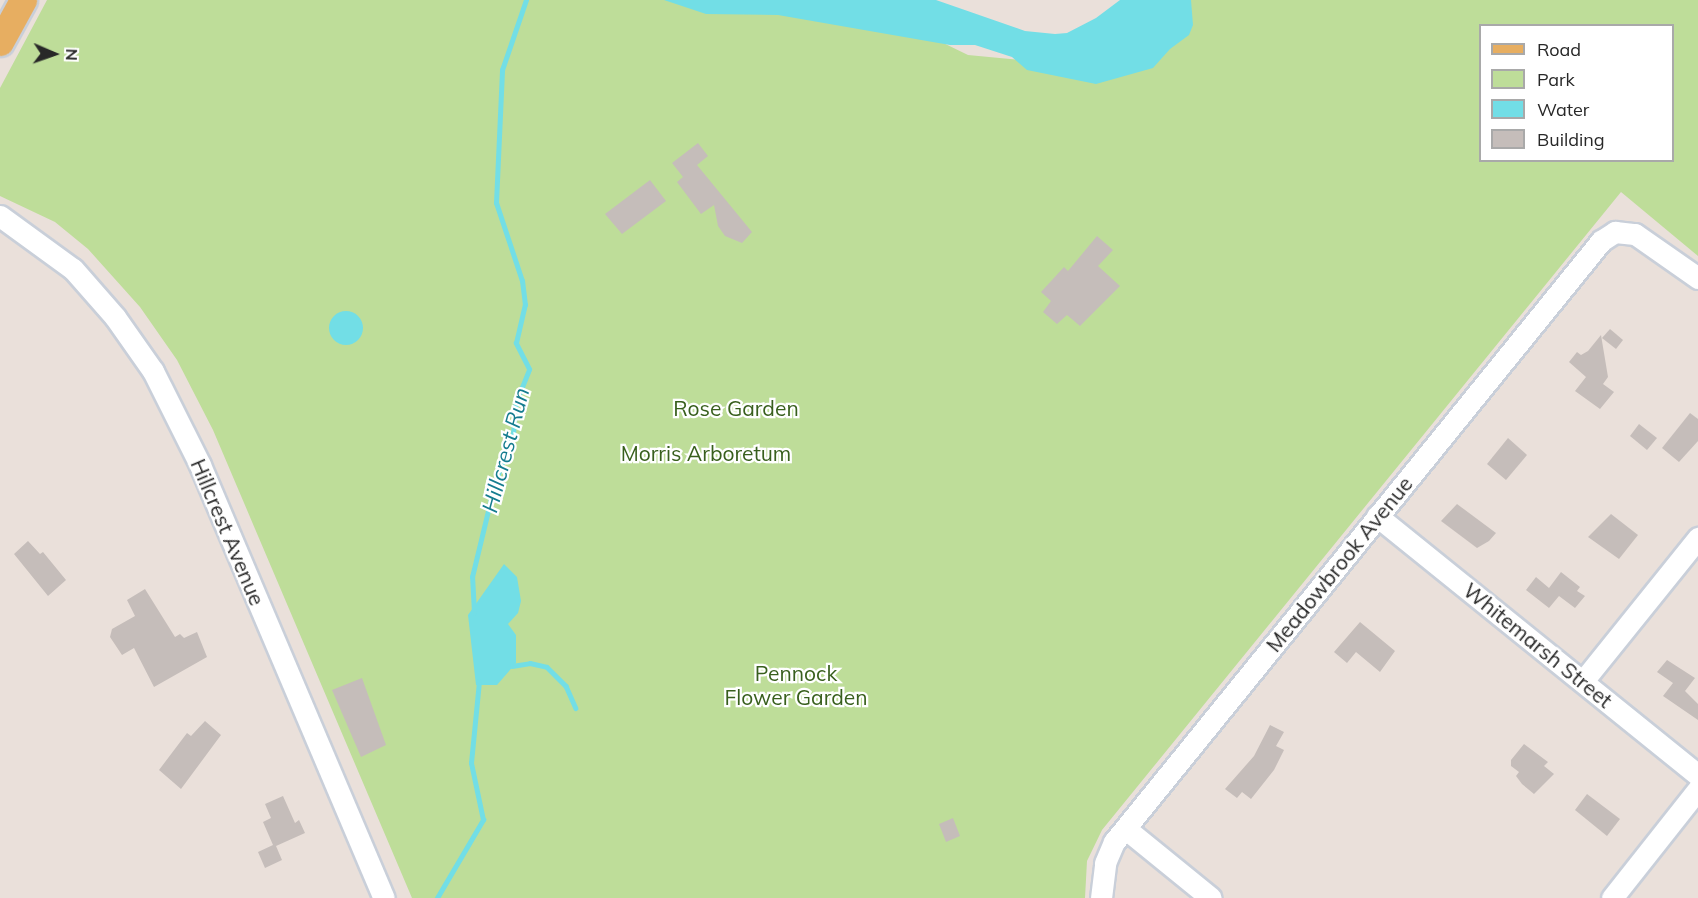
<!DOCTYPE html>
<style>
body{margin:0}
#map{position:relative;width:1698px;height:898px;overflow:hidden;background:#eae0da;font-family:Mulish,sans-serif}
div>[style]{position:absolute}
.green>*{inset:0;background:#bedd99}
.water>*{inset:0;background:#72dee6}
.round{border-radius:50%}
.stream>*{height:4.5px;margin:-2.25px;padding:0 2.25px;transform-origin:2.25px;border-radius:2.25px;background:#72dee6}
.building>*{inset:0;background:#c5bdba}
.roads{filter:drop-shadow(2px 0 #c9cfd9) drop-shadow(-2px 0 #c9cfd9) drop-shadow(0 2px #c9cfd9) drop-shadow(0 -2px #c9cfd9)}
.minor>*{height:21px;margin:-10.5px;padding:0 10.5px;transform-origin:10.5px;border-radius:10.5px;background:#fff}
.major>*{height:27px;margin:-13.5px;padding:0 13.5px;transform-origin:13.5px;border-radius:13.5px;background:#e7ae61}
span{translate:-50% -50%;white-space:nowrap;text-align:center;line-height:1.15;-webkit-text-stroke:4.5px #fff;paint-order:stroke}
.park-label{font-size:21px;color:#385f1d}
.street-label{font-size:21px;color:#282828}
.water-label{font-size:22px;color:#157c8f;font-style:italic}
.legend{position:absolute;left:1479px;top:24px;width:195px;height:138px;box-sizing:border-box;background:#fff;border:2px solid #a9a9a9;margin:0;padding:8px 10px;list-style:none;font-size:18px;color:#282828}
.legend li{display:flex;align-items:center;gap:12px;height:30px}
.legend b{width:30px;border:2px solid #a9a9a9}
.north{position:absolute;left:24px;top:24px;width:60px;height:60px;-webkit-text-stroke:4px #fff;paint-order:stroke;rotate:92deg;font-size:16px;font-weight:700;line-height:24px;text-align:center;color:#282828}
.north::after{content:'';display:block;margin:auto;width:21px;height:27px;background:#282828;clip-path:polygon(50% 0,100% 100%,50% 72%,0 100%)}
</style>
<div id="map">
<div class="green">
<div style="clip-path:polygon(evenodd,47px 0,719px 0,869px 7px,968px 55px,1061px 64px,1166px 0,1698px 0,1698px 256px,1621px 192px,1102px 830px,1087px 861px,1085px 898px,412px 898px,213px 430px,177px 360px,140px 307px,88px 249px,55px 222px,0 196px,0 88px,47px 0,1480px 26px,1672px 26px,1672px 160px,1480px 160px,1480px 26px)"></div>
</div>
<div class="water">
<div style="clip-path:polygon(664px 0,936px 0,1025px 31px,1055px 34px,1067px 33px,1096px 18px,1120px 0,1191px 0,1193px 25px,1189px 35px,1170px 49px,1153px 68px,1096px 84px,1027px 70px,1012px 57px,975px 45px,950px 45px,778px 15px,706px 14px)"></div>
<div class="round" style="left:329px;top:311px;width:34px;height:34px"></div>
<div style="clip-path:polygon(504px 564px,517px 577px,521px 601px,518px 613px,508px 624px,516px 635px,516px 663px,497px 685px,476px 685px,468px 615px)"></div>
</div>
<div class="stream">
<div style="left:474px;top:613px;width:36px;rotate:-93deg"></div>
<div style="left:472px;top:577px;width:98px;rotate:-76.4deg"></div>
<div style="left:495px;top:482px;width:51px;rotate:-69.4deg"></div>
<div style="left:513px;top:434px;width:32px;rotate:-85deg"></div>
<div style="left:516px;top:402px;width:35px;rotate:-68deg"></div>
<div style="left:529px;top:369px;width:29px;rotate:-117deg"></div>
<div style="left:516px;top:343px;width:39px;rotate:-77deg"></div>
<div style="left:525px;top:305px;width:24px;rotate:-97deg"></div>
<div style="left:522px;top:281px;width:82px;rotate:-108.4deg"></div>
<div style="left:496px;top:203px;width:133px;rotate:-87.4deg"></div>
<div style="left:502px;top:70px;width:74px;rotate:-71.1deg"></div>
<div style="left:512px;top:666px;width:18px;rotate:-9deg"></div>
<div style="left:530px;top:663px;width:17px;rotate:13deg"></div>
<div style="left:547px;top:667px;width:27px;rotate:45deg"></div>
<div style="left:566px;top:686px;width:24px;rotate:66deg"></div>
<div style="left:437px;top:898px;width:91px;rotate:-59.5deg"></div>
<div style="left:483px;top:820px;width:58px;rotate:-101.9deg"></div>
<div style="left:471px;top:763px;width:82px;rotate:-84.4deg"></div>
</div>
<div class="building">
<div style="clip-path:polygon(698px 143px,708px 156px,697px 165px,752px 232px,742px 243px,725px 236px,718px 226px,714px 205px,701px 214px,677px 182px,683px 177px,672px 163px)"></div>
<div style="clip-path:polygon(650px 180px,666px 201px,622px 234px,605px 214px)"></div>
<div style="clip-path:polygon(1097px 236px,1113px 250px,1098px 266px,1120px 286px,1080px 326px,1067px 315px,1057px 324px,1043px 312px,1051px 301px,1041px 292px,1064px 267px,1068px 271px)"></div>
<div style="clip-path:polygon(1610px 329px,1623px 340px,1616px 349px,1602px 338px)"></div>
<div style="clip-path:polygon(1601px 335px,1608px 377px,1603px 384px,1614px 392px,1600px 409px,1575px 391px,1586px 377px,1569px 362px,1577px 352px,1581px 355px,1588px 351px)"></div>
<div style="clip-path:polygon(1690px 413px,1698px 419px,1698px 441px,1679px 462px,1662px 448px)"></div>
<div style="clip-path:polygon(1639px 424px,1657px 438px,1647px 450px,1630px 436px)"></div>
<div style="clip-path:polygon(1508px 438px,1527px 455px,1506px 480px,1487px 464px)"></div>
<div style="clip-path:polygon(1457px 504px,1496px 533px,1489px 541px,1477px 548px,1441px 521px)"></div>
<div style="clip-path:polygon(1611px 514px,1638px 535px,1619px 559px,1588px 537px)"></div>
<div style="clip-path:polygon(28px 541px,40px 554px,43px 552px,66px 580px,48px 596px,14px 554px)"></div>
<div style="clip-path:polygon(1561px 572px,1580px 587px,1577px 591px,1585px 596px,1575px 608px,1559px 596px,1549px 608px,1526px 590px,1536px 577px,1549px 588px)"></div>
<div style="clip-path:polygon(145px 589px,175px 637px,180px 634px,184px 638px,197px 632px,207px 657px,154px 687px,134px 648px,122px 655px,110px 637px,112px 629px,135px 616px,127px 600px)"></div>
<div style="clip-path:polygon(1360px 622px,1395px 651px,1380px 672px,1356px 652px,1347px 663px,1334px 652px)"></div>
<div style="clip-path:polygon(1667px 660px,1695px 678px,1685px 691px,1698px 704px,1698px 720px,1663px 696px,1673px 683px,1657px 672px)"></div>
<div style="clip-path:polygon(362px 678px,386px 745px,361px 757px,332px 690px)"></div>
<div style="clip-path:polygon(205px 721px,221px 735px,181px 789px,159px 770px,187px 733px,191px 736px)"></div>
<div style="clip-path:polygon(1270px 725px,1284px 732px,1276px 746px,1284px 750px,1274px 770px,1251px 799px,1242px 792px,1237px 798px,1225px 789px,1254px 756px)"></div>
<div style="clip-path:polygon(1524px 744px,1548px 762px,1544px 766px,1554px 774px,1534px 794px,1522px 784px,1516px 776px,1519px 772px,1511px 766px,1511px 760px)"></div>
<div style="clip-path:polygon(1587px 794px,1620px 819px,1607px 836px,1575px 810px)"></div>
<div style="clip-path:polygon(283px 796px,295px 823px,299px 820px,305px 833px,276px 846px,282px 860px,265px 868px,258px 852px,273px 845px,263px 822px,271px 818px,265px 804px)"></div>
<div style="clip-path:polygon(953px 818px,960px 836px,946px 842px,939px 824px)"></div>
</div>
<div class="roads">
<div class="minor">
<div style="left:0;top:216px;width:90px;rotate:36deg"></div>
<div style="left:73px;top:269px;width:64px;rotate:48.8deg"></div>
<div style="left:115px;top:317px;width:66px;rotate:54.9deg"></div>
<div style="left:153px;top:371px;width:105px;rotate:63.4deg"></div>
<div style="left:200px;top:465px;width:470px;rotate:67deg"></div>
<div style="left:1377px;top:516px;width:412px;rotate:38.9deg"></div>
<div style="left:1583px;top:681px;width:184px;rotate:-51.2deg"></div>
<div style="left:1126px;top:829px;width:109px;rotate:39.1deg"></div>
<div style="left:1101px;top:898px;width:35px;rotate:-83deg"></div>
<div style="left:1105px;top:863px;width:23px;rotate:-67deg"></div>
<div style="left:1114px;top:842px;width:774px;rotate:-50.98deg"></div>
<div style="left:1601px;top:241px;width:17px;rotate:-33deg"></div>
<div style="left:1615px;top:232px;width:20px;rotate:6deg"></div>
<div style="left:1635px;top:234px;width:77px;rotate:34.9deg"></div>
<div style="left:1612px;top:898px;width:139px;rotate:-51.7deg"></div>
</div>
<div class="major">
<div style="left:0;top:42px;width:48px;rotate:-61.3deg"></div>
</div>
</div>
<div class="park-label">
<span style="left:736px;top:408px">Rose Garden</span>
<span style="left:706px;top:453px">Morris Arboretum</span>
<span style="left:796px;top:685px">Pennock<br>Flower Garden</span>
</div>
<div class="street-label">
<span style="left:228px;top:532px;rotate:67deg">Hillcrest Avenue</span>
<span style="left:1339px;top:564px;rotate:-51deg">Meadowbrook Avenue</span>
<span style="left:1538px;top:645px;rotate:39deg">Whitemarsh Street</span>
</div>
<div class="water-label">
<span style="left:506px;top:450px;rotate:-75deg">Hillcrest Run</span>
</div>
<ul class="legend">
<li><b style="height:8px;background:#e7ae61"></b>Road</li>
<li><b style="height:16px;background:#bedd99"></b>Park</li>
<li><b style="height:16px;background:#72dee6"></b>Water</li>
<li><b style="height:16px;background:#c5bdba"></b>Building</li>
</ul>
<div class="north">N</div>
</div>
